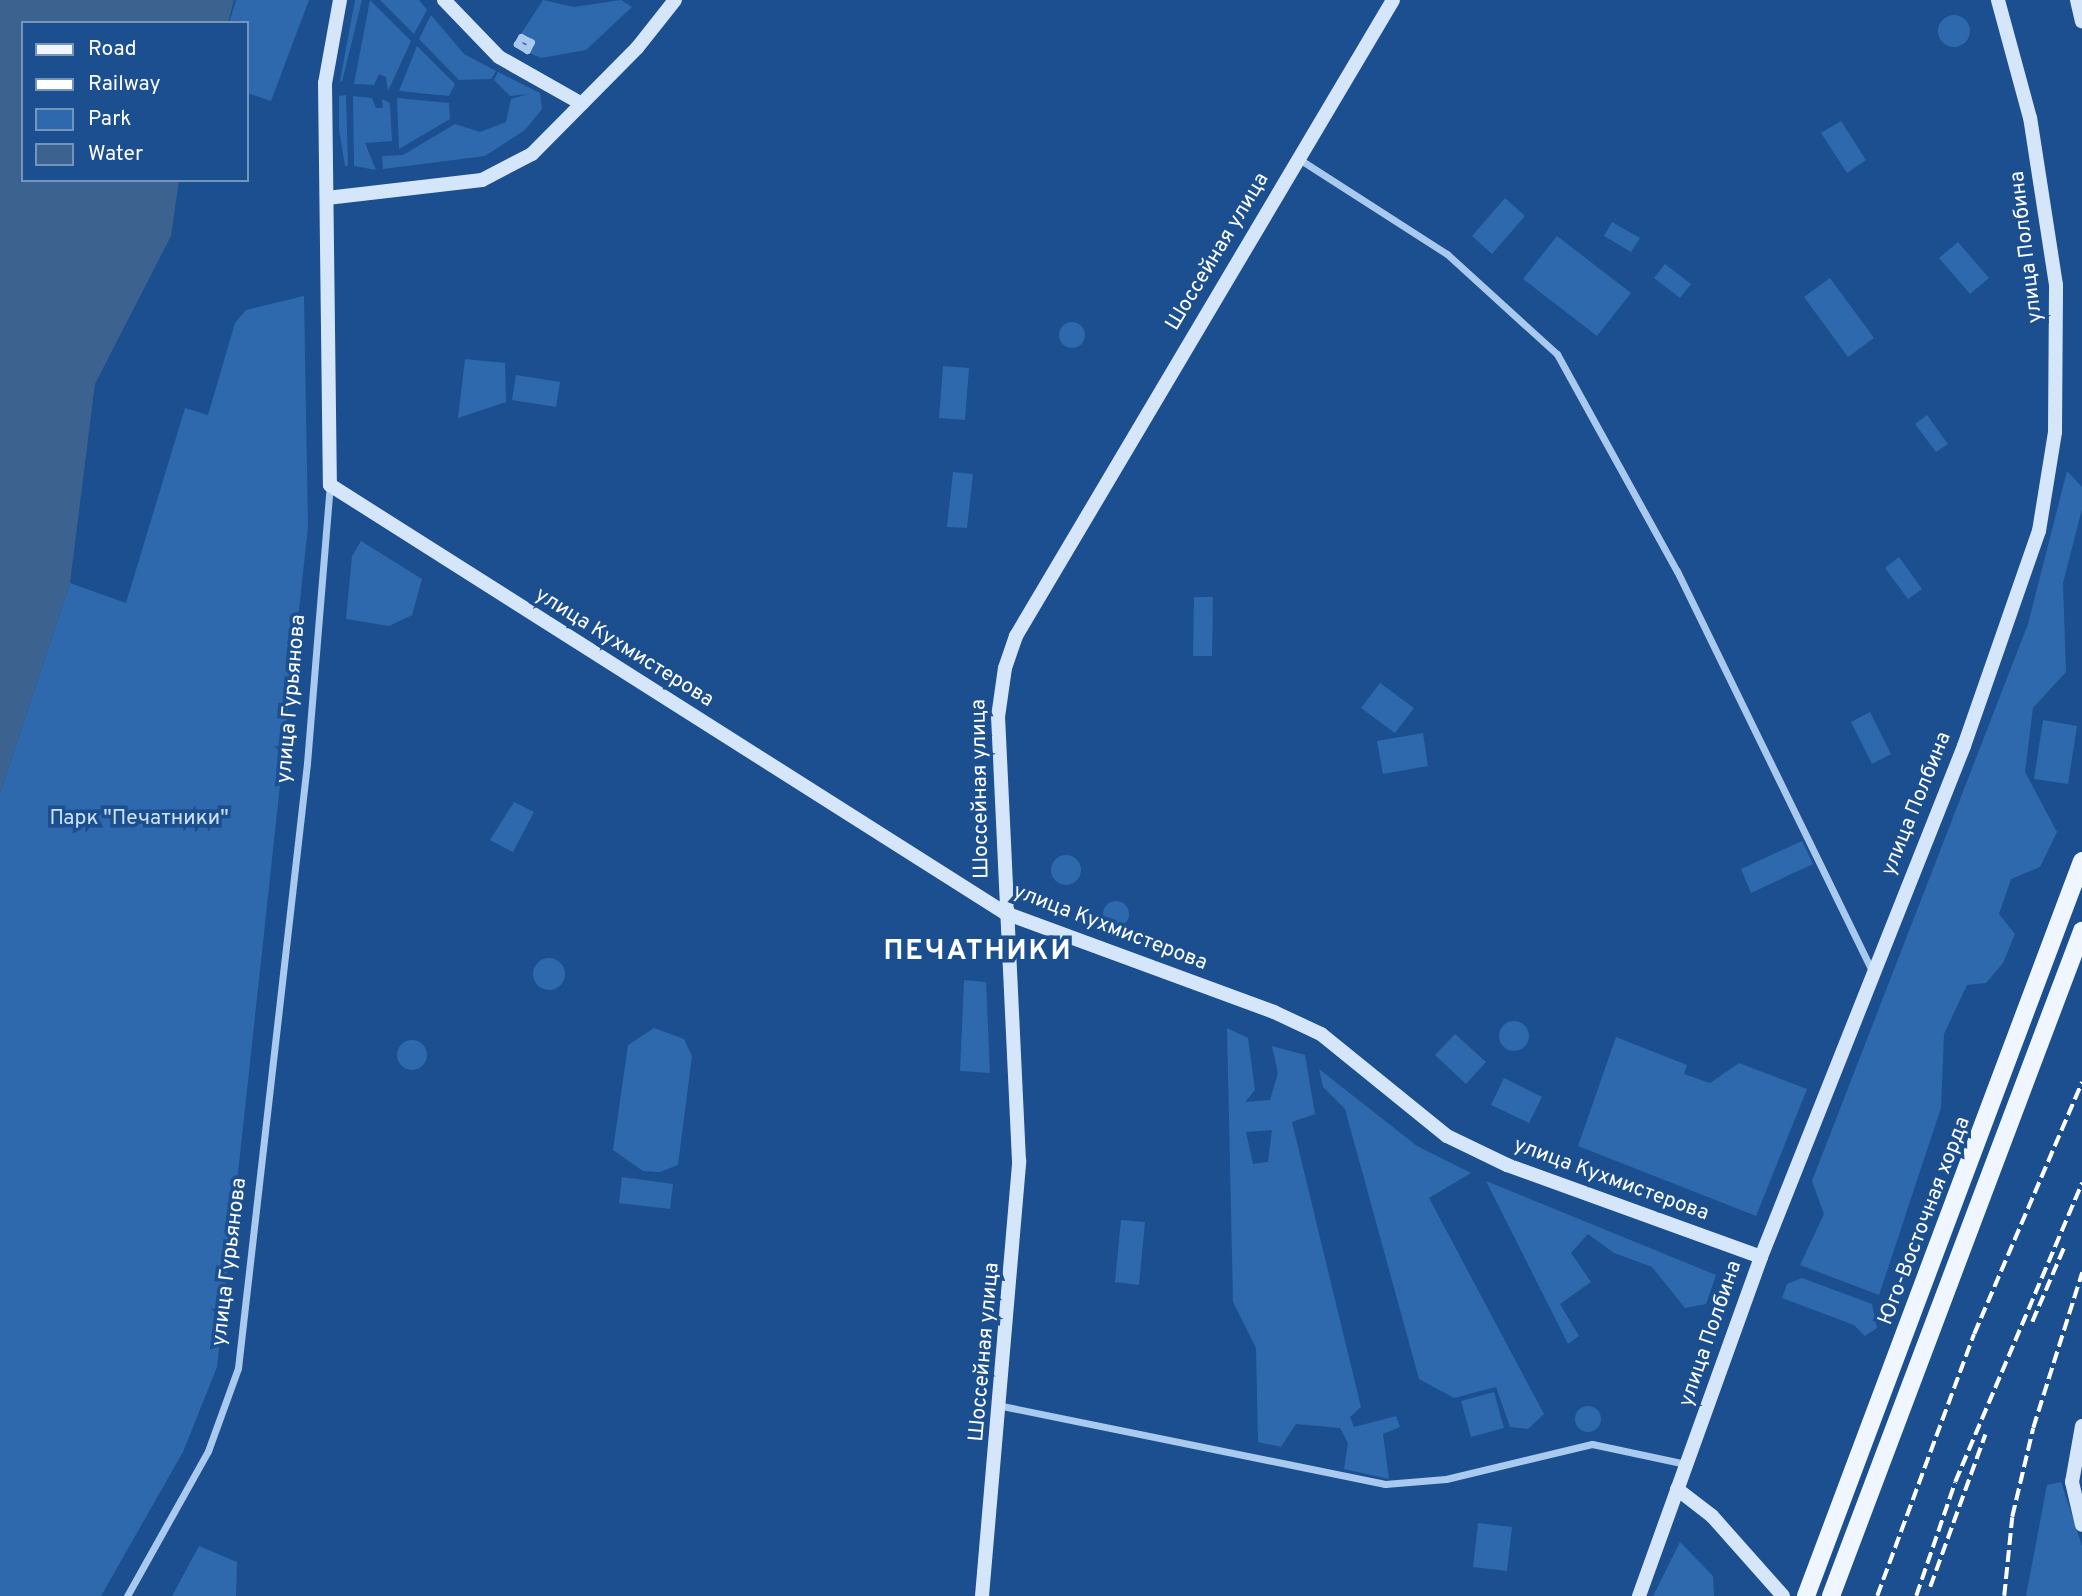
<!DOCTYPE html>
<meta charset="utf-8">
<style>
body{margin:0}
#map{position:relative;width:2082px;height:1596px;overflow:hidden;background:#1b4f8f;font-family:Overpass,sans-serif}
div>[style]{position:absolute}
.green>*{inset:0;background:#2e69ad}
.round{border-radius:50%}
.water>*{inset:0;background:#3c6290}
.street>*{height:7px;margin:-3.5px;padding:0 3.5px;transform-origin:3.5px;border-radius:3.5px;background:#a9c9ee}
.secondary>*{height:14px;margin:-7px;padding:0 7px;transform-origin:7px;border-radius:7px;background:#d6e6fa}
.primary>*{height:18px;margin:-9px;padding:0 9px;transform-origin:9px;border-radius:9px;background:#f0f6ff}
.rail>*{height:3.5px;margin-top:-1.75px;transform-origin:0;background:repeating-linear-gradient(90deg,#fff 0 12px,transparent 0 17px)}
span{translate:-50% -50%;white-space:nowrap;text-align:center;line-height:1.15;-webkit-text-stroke:7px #1b4f8f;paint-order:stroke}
.street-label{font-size:21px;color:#fff}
.park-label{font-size:21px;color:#cfe3fa}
.district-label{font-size:28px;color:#fff;font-weight:700;letter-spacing:2px}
.legend{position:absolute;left:21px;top:21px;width:228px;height:161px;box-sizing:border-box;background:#1b4f8f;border:2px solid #7695bc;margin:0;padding:9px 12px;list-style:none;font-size:21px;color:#fff}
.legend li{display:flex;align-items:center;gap:14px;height:35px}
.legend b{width:35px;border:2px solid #7695bc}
</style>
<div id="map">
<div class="green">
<div style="clip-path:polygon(236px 0,309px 0,271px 101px,247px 93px,247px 23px,229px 23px)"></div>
<div style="clip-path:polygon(355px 0,362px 0,342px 82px,340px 81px)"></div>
<div style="clip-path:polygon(370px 0,411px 41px,388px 91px,386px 77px,379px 74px,374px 85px,354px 84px)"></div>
<div style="clip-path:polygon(380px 0,419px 0,427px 10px,414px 34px)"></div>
<div style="clip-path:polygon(543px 0,574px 7px,621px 0,632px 7px,586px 50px,541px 58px,513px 46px)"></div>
<div style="clip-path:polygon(431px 15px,464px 54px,496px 71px,491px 79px,459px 80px,419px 39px)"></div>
<div class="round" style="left:1938px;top:15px;width:32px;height:32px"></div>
<div style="clip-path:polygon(417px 46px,455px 84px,449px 96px,399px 91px)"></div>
<div style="clip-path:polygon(498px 72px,540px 93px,542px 109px,525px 130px,485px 156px,383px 169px,382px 156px,403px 155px,455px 124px,480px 132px,506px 122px,511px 99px,528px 94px,510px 96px,494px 80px)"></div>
<div style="clip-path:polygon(346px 95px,348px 166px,345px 166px,339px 129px,339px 96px)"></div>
<div style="clip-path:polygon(353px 96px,372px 98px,376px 108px,383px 108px,382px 99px,390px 103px,392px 141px,365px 143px,376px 170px,354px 166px)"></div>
<div style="clip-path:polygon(397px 98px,449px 103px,450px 119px,399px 149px)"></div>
<div style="clip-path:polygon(1841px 121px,1866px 160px,1847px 173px,1821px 133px)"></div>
<div style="clip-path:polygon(1505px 198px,1525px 216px,1492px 254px,1472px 236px)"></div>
<div style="clip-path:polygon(1612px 222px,1640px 238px,1631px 252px,1604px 236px)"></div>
<div style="clip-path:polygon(1557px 236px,1631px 293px,1597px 336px,1523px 279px)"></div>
<div style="clip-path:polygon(1958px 242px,1989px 278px,1970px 294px,1939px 258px)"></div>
<div style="clip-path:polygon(1665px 264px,1691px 284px,1680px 298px,1654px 278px)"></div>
<div style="clip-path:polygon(1830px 278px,1874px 338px,1848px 357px,1804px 297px)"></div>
<div style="clip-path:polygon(304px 296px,308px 527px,217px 1367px,183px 1452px,101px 1596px,0 1596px,0 793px,70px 583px,126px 603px,185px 408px,208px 415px,235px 323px,246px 310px)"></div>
<div class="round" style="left:1059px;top:322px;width:26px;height:26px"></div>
<div style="clip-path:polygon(465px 359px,505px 363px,506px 402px,458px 418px)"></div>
<div style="clip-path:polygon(943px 366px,969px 368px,965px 420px,939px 418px)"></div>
<div style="clip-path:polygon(516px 375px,560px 382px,556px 407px,512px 400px)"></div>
<div style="clip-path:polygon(1927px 415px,1948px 444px,1936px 452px,1915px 424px)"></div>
<div style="clip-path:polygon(2067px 471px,2082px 487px,2082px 509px,2063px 583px,2066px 672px,2033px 708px,2025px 772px,2057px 832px,2040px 867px,2011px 879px,1999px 914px,2015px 934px,2003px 963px,1986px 983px,1967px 985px,1944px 1034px,1941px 1108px,1879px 1295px,1800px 1265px,1824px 1214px,1812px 1181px,2028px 624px)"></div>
<div style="clip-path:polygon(953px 472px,973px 474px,967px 528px,947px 527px)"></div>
<div style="clip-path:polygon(361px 541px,422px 579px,412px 615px,389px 626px,346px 619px,352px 556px)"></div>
<div style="clip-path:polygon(1899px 557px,1922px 589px,1908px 599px,1885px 568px)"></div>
<div style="clip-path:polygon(1194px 597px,1213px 597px,1212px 656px,1193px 656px)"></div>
<div style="clip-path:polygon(1380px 683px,1414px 708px,1395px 733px,1361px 708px)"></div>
<div style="clip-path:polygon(1870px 712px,1891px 754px,1872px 764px,1851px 722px)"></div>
<div style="clip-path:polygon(2043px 720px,2077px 726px,2068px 784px,2034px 779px)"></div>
<div style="clip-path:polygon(1423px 733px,1428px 766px,1383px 774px,1377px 741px)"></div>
<div style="clip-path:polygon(514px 802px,534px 812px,513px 852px,490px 840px)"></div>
<div style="clip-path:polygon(1802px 841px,1813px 864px,1751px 893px,1741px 869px)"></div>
<div class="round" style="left:1051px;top:855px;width:30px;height:30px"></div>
<div class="round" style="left:1103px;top:901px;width:26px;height:26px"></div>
<div class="round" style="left:533px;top:958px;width:32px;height:32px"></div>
<div style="clip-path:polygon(964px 980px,986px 982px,990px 1073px,960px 1071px)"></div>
<div class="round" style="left:1499px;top:1021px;width:30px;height:30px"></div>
<div style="clip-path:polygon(654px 1028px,684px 1039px,692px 1056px,678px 1165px,660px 1172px,643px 1171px,613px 1150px,628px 1045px)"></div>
<div style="clip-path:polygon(evenodd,1227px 1028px,1248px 1038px,1255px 1090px,1245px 1102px,1270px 1100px,1278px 1073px,1272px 1046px,1305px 1055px,1315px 1114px,1292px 1122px,1361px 1407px,1350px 1417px,1354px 1427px,1396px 1416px,1400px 1427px,1383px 1434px,1389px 1479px,1344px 1469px,1348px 1443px,1340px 1428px,1296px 1424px,1281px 1447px,1258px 1442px,1256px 1348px,1233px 1302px,1227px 1028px,1272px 1130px,1268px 1162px,1253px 1164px,1246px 1132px,1272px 1130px)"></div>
<div style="clip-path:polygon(1455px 1034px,1486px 1062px,1466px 1084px,1435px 1055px)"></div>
<div style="clip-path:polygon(1616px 1037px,1687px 1065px,1684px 1074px,1710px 1083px,1739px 1063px,1807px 1089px,1756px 1216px,1578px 1146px)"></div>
<div class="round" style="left:397px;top:1040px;width:30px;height:30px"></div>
<div style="clip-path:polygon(1319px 1069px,1417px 1146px,1471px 1173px,1429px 1198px,1544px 1414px,1528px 1429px,1510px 1427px,1496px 1387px,1454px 1398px,1419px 1379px,1345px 1109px,1323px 1087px)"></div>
<div style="clip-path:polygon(1504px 1078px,1542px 1097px,1529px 1123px,1491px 1105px)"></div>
<div style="clip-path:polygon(622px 1177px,673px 1184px,670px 1209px,619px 1203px)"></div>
<div style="clip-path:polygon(1486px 1181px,1716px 1275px,1706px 1304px,1685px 1308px,1652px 1267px,1614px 1253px,1588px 1234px,1571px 1253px,1591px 1282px,1560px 1304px,1579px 1336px,1568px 1344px)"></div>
<div style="clip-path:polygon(1121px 1220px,1145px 1222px,1139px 1285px,1115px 1282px)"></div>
<div style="clip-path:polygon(1802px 1278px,1872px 1304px,1877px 1328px,1865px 1336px,1854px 1325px,1782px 1298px,1787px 1284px)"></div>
<div style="clip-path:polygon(1494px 1392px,1504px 1428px,1471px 1437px,1461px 1401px)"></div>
<div class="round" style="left:1575px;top:1406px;width:26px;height:26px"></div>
<div style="clip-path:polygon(2061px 1482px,2082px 1546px,2082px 1596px,2026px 1596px,2047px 1485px)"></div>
<div style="clip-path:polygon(1478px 1523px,1512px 1527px,1507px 1571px,1473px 1567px)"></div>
<div style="clip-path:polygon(1680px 1542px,1713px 1576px,1714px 1596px,1653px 1596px)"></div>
<div style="clip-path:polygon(199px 1546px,237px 1562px,236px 1596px,172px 1596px)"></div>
</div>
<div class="water">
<div style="clip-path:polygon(0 0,234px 0,228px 23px,23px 23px,23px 180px,179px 180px,171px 236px,95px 384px,70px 583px,0 793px)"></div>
</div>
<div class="street">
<div style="left:521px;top:37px;width:11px;rotate:27deg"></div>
<div style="left:531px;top:42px;width:9px;rotate:117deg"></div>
<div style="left:527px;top:50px;width:12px;rotate:-149deg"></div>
<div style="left:517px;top:44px;width:8px;rotate:-60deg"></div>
<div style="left:1299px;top:159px;width:176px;rotate:32.7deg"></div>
<div style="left:1447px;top:254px;width:149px;rotate:42.3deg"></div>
<div style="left:1557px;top:354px;width:248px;rotate:61.1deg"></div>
<div style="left:1677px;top:571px;width:447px;rotate:64deg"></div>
<div style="left:1002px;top:1406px;width:391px;rotate:11.5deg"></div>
<div style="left:1385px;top:1484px;width:61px;rotate:-4.7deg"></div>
<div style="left:1446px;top:1479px;width:150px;rotate:-13.5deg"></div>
<div style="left:1592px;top:1444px;width:96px;rotate:12deg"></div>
<div style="left:127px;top:1596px;width:166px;rotate:-60.8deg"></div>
<div style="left:208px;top:1451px;width:88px;rotate:-70.1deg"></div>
<div style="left:238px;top:1368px;width:609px;rotate:-83.49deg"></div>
<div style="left:307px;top:763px;width:279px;rotate:-85.3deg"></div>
</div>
<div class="secondary">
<div style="left:340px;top:0;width:84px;rotate:100.2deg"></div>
<div style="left:325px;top:83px;width:402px;rotate:89.3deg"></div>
<div style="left:330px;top:485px;width:799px;rotate:32.38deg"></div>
<div style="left:1005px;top:913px;width:287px;rotate:20.2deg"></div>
<div style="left:1274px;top:1012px;width:52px;rotate:25.1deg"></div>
<div style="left:1321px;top:1034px;width:162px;rotate:39deg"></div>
<div style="left:1447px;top:1136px;width:67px;rotate:25.8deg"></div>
<div style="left:1507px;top:1165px;width:270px;rotate:19.9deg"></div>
<div style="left:444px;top:0;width:79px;rotate:46deg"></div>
<div style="left:499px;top:57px;width:95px;rotate:29.5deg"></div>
<div style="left:2077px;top:0;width:22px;rotate:77deg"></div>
<div style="left:327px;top:198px;width:156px;rotate:-6.6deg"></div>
<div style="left:482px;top:180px;width:56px;rotate:-27.5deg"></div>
<div style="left:532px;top:154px;width:149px;rotate:-45.3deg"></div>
<div style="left:637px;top:48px;width:61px;rotate:-51.6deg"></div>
<div style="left:2082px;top:1426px;width:57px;rotate:100.1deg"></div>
<div style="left:2072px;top:1482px;width:44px;rotate:76.9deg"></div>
<div style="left:1677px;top:1489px;width:44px;rotate:37.6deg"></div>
<div style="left:1712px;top:1516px;width:107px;rotate:48.4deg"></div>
<div style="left:982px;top:1596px;width:437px;rotate:-85.1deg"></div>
<div style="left:1019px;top:1161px;width:444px;rotate:-92.7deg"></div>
<div style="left:998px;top:717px;width:49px;rotate:-81.9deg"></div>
<div style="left:1005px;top:668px;width:34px;rotate:-71deg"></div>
<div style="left:1016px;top:636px;width:739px;rotate:-59.34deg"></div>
<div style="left:1639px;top:1596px;width:360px;rotate:-70.2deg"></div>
<div style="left:1761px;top:1257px;width:550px;rotate:-68.33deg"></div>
<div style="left:1964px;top:746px;width:228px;rotate:-70.8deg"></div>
<div style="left:2039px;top:531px;width:100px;rotate:-80.8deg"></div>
<div style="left:2055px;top:432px;width:147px;rotate:-89.6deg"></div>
<div style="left:2056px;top:285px;width:169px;rotate:-98.8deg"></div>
<div style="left:2030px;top:118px;width:122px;rotate:-105.2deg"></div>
</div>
<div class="primary">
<div style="left:1806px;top:1596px;width:785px;rotate:-69.42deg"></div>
<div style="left:1831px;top:1596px;width:711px;rotate:-69.32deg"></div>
</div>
<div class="rail">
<div style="left:2032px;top:1322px;width:84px;rotate:-66.8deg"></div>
<div style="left:1930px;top:1587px;width:162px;rotate:-70.1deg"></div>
<div style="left:1877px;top:1596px;width:279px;rotate:-69.7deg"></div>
<div style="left:1974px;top:1334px;width:274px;rotate:-66.8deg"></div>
<div style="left:1916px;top:1596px;width:120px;rotate:-71.1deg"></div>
<div style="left:1955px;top:1482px;width:325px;rotate:-67deg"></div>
<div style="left:2004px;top:1596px;width:79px;rotate:-84.2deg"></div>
<div style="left:2012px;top:1517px;width:91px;rotate:-76.7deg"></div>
<div style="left:2033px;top:1428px;width:163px;rotate:-72.5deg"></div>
</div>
<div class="street-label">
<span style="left:2027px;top:247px;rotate:-97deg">улица Полбина</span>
<span style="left:1218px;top:252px;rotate:-59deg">Шоссейная улица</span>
<span style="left:624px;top:648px;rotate:32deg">улица Кухмистерова</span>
<span style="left:292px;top:699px;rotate:-85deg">улица Гурьянова</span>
<span style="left:981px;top:789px;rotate:-91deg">Шоссейная улица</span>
<span style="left:1917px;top:804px;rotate:-68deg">улица Полбина</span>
<span style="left:1110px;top:928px;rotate:21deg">улица Кухмистерова</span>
<span style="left:1611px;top:1180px;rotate:20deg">улица Кухмистерова</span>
<span style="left:1925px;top:1221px;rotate:-69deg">Юго-Восточная хорда</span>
<span style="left:230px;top:1262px;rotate:-83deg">улица Гурьянова</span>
<span style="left:1711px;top:1334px;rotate:-71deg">улица Полбина</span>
<span style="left:985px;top:1352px;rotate:-85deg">Шоссейная улица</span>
</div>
<div class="park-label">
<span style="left:139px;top:819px">Парк "Печатники"</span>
</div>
<div class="district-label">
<span style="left:978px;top:952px">ПЕЧАТНИКИ</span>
</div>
<ul class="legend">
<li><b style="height:9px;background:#f0f6ff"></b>Road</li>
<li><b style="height:9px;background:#fff"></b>Railway</li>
<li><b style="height:19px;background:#2e69ad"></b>Park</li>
<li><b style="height:19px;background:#3c6290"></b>Water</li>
</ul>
</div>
